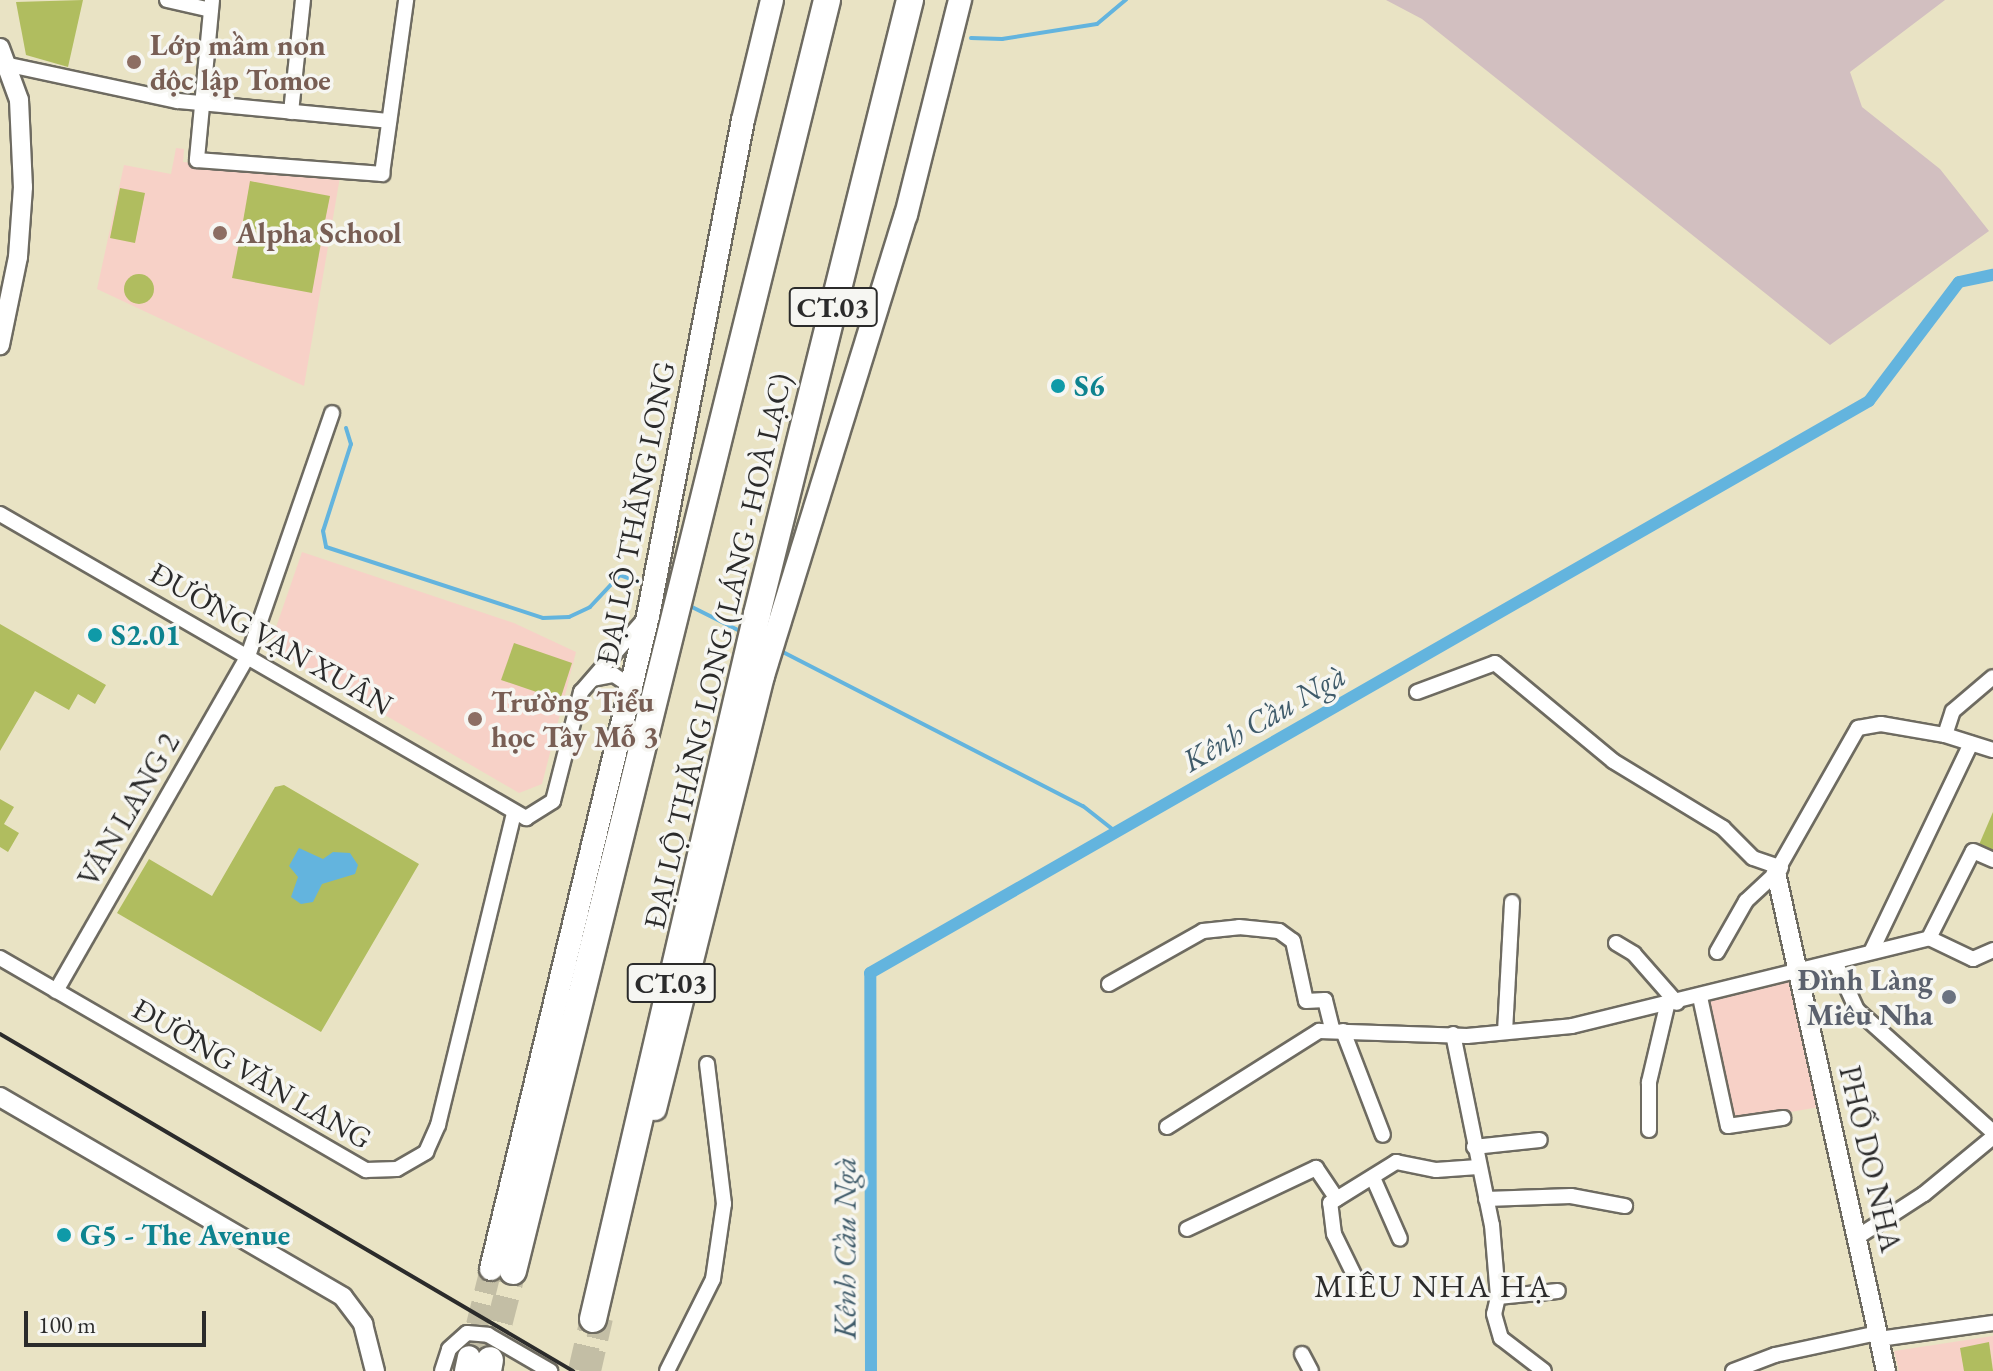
<!DOCTYPE html>
<meta charset="utf-8">
<style>
body{margin:0}
#map{position:relative;width:1993px;height:1371px;overflow:hidden;background:#e9e3c4;font-family:"EB Garamond",serif}
div>[style]{position:absolute}
.built>*{inset:0;background:#f7d1c7}
.industrial>*{inset:0;background:#d2bfc0}
.green>*{inset:0;background:#b0bd5f}
.round{border-radius:50%}
.water>*{inset:0;background:#63b4de}
.stream>*{height:4px;margin:-2px;padding:0 2px;transform-origin:2px;border-radius:2px;background:#63b4de}
.canal>*{height:12px;margin:-6px;padding:0 6px;transform-origin:6px;border-radius:6px;background:#63b4de}
.primary-tunnel>*{height:22px;margin-top:-11px;transform-origin:0;background:repeating-linear-gradient(90deg,#c3bea5 0 22px,transparent 0 33px)}
.motorway-tunnel>*{height:26px;margin-top:-13px;transform-origin:0;background:repeating-linear-gradient(90deg,#c3bea5 0 26px,transparent 0 39px)}
.roads{filter:drop-shadow(2px 0 #6e6b61) drop-shadow(-2px 0 #6e6b61) drop-shadow(0 2px #6e6b61) drop-shadow(0 -2px #6e6b61)}
.minor>*{height:14px;margin:-7px;padding:0 7px;transform-origin:7px;border-radius:7px;background:#fff}
.tertiary>*{height:18px;margin:-9px;padding:0 9px;transform-origin:9px;border-radius:9px;background:#fff}
.primary>*{height:22px;margin:-11px;padding:0 11px;transform-origin:11px;border-radius:11px;background:#fff}
.motorway>*{height:26px;margin:-13px;padding:0 13px;transform-origin:13px;border-radius:13px;background:#fff}
.rail>*{height:4px;margin:-2px;padding:0 2px;transform-origin:2px;border-radius:2px;background:#2b2b2b}
.dots>*{width:22px;height:22px;translate:-50% -50%;box-sizing:border-box;border:4px solid #f6f6f2;border-radius:50%}
span{translate:-50% -50%;white-space:nowrap;text-align:center;line-height:1.15;-webkit-text-stroke:7px #f6f6f2;paint-order:stroke}
.shield-label span{padding:2px 6px;background:#f6f6f2;border:2px solid;border-radius:6px;-webkit-text-stroke-width:0}
.shield-label{font-size:28px;color:#2b2b2b;font-weight:700}
.education-label{font-size:30px;color:#785e54;font-weight:700}
.left{translate:0 -50%;text-align:left}
.culture-label{font-size:30px;color:#0d838f;font-weight:700}
.street-label{font-size:30px;color:#2b2b2b}
.worship-label{font-size:30px;color:#5b616d;font-weight:700}
.right{translate:-100% -50%;text-align:right}
.water-label{font-size:32px;color:#3f5b6a;font-style:italic}
.neighbourhood-label{font-size:32px;color:#2b2b2b;letter-spacing:2px}
.scale{position:absolute;left:24px;top:1311px;width:182px;height:36px;box-sizing:border-box;border:4px solid #2b2b2b;border-top:0;padding-left:10px;font-size:24px;line-height:28px;white-space:nowrap;color:#2b2b2b;-webkit-text-stroke:6px #f6f6f2;paint-order:stroke}
</style>
<div id="map">
<div class="built">
<div style="clip-path:polygon(176px 148px,184px 149px,183px 162px,340px 177px,304px 386px,97px 289px,124px 165px,171px 174px)"></div>
<div style="clip-path:polygon(302px 552px,514px 623px,576px 652px,542px 784px,519px 793px,280px 654px,273px 636px)"></div>
<div style="clip-path:polygon(1793px 976px,1819px 1107px,1724px 1124px,1697px 1001px)"></div>
<div style="clip-path:polygon(1993px 1336px,1993px 1371px,1899px 1371px,1894px 1351px)"></div>
</div>
<div class="industrial">
<div style="clip-path:polygon(1386px 0,1945px 0,1850px 72px,1862px 107px,1940px 169px,1989px 231px,1830px 345px,1422px 19px)"></div>
</div>
<div class="green">
<div style="clip-path:polygon(83px 0,68px 67px,26px 55px,16px 2px)"></div>
<div style="clip-path:polygon(250px 181px,330px 196px,321px 241px,242px 227px)"></div>
<div style="clip-path:polygon(120px 188px,145px 193px,135px 243px,110px 238px)"></div>
<div style="clip-path:polygon(242px 228px,321px 243px,312px 293px,232px 278px)"></div>
<div class="round" style="left:124px;top:274px;width:30px;height:30px"></div>
<div style="clip-path:polygon(0 624px,106px 685px,95px 704px,78px 694px,69px 710px,35px 691px,0 751px)"></div>
<div style="clip-path:polygon(514px 643px,572px 663px,560px 700px,501px 680px)"></div>
<div style="clip-path:polygon(284px 785px,419px 864px,321px 1032px,117px 913px,149px 859px,212px 896px,275px 787px)"></div>
<div style="clip-path:polygon(0 799px,14px 807px,4px 824px,19px 833px,8px 852px,0 847px)"></div>
<div style="clip-path:polygon(1993px 812px,1993px 853px,1978px 847px)"></div>
<div style="clip-path:polygon(1989px 1342px,1993px 1371px,1964px 1371px,1960px 1348px)"></div>
</div>
<div class="water">
<div style="clip-path:polygon(299px 848px,323px 859px,333px 852px,350px 853px,358px 865px,355px 874px,322px 884px,313px 902px,301px 904px,291px 897px,298px 877px,289px 866px)"></div>
</div>
<div class="stream">
<div style="left:971px;top:38px;width:31px;rotate:2deg"></div>
<div style="left:1002px;top:39px;width:96px;rotate:-9deg"></div>
<div style="left:1097px;top:24px;width:38px;rotate:-40deg"></div>
<div style="left:346px;top:428px;width:17px;rotate:73deg"></div>
<div style="left:351px;top:444px;width:91px;rotate:107.8deg"></div>
<div style="left:323px;top:531px;width:16px;rotate:79deg"></div>
<div style="left:326px;top:547px;width:228px;rotate:18.1deg"></div>
<div style="left:543px;top:618px;width:26px;rotate:-2deg"></div>
<div style="left:569px;top:617px;width:23px;rotate:-25deg"></div>
<div style="left:590px;top:607px;width:44px;rotate:-46.8deg"></div>
<div style="left:620px;top:575px;width:30px;rotate:20deg"></div>
<div style="left:688px;top:605px;width:63px;rotate:26.6deg"></div>
<div style="left:777px;top:649px;width:344px;rotate:27.2deg"></div>
<div style="left:1083px;top:806px;width:42px;rotate:38.2deg"></div>
</div>
<div class="canal">
<div style="left:871px;top:1371px;width:398px;rotate:-90.1deg"></div>
<div style="left:870px;top:973px;width:1151px;rotate:-29.79deg"></div>
<div style="left:1869px;top:401px;width:149px;rotate:-52.9deg"></div>
<div style="left:1959px;top:282px;width:35px;rotate:-12deg"></div>
</div>
<div class="primary-tunnel">
<div style="left:469px;top:1357px;width:91px;rotate:-76deg"></div>
<div style="left:590px;top:1371px;width:54px;rotate:-77.2deg"></div>
</div>
<div class="motorway-tunnel">
<div style="left:490px;top:1360px;width:92px;rotate:-75.5deg"></div>
<div style="left:581px;top:1371px;width:53px;rotate:-77deg"></div>
</div>
<div class="roads">
<div class="minor">
<div style="left:167px;top:0;width:45px;rotate:12.8deg"></div>
<div style="left:212px;top:0;width:161px;rotate:95.4deg"></div>
<div style="left:197px;top:160px;width:186px;rotate:4.3deg"></div>
<div style="left:382px;top:174px;width:176px;rotate:-82.1deg"></div>
<div style="left:0;top:63px;width:182px;rotate:12.1deg"></div>
<div style="left:178px;top:101px;width:212px;rotate:5.4deg"></div>
<div style="left:291px;top:112px;width:113px;rotate:-83.9deg"></div>
<div style="left:0;top:514px;width:608px;rotate:30.03deg"></div>
<div style="left:526px;top:818px;width:32px;rotate:-32deg"></div>
<div style="left:553px;top:801px;width:113px;rotate:-75.6deg"></div>
<div style="left:581px;top:692px;width:94px;rotate:-48.9deg"></div>
<div style="left:593px;top:679px;width:21px;rotate:-11deg"></div>
<div style="left:614px;top:675px;width:22px;rotate:34deg"></div>
<div style="left:1417px;top:692px;width:83px;rotate:-20.4deg"></div>
<div style="left:1495px;top:663px;width:153px;rotate:39.7deg"></div>
<div style="left:1613px;top:761px;width:129px;rotate:31.3deg"></div>
<div style="left:1723px;top:828px;width:42px;rotate:45deg"></div>
<div style="left:1753px;top:858px;width:28px;rotate:19deg"></div>
<div style="left:1779px;top:867px;width:160px;rotate:-60.4deg"></div>
<div style="left:1858px;top:728px;width:23px;rotate:-10deg"></div>
<div style="left:1881px;top:724px;width:65px;rotate:9.8deg"></div>
<div style="left:1945px;top:735px;width:50px;rotate:17.4deg"></div>
<div style="left:1945px;top:735px;width:25px;rotate:-72deg"></div>
<div style="left:1953px;top:711px;width:52px;rotate:-40.4deg"></div>
<div style="left:1929px;top:938px;width:97px;rotate:-63.2deg"></div>
<div style="left:1973px;top:851px;width:22px;rotate:24deg"></div>
<div style="left:1616px;top:943px;width:21px;rotate:31deg"></div>
<div style="left:1634px;top:954px;width:65px;rotate:48.7deg"></div>
<div style="left:1872px;top:950px;width:229px;rotate:-64.4deg"></div>
<div style="left:1717px;top:952px;width:59px;rotate:-60.4deg"></div>
<div style="left:1746px;top:901px;width:41px;rotate:-43deg"></div>
<div style="left:0;top:958px;width:423px;rotate:30.1deg"></div>
<div style="left:366px;top:1170px;width:31px;rotate:-2deg"></div>
<div style="left:397px;top:1169px;width:34px;rotate:-30deg"></div>
<div style="left:426px;top:1152px;width:30px;rotate:-66deg"></div>
<div style="left:438px;top:1125px;width:321px;rotate:-76.3deg"></div>
<div style="left:1835px;top:962px;width:53px;rotate:65.4deg"></div>
<div style="left:1857px;top:1010px;width:183px;rotate:41.9deg"></div>
<div style="left:1109px;top:984px;width:108px;rotate:-29.4deg"></div>
<div style="left:1203px;top:931px;width:36px;rotate:-6deg"></div>
<div style="left:1239px;top:927px;width:40px;rotate:5.7deg"></div>
<div style="left:1279px;top:931px;width:17px;rotate:36deg"></div>
<div style="left:1293px;top:941px;width:61px;rotate:77.8deg"></div>
<div style="left:1306px;top:1001px;width:19px;rotate:-3deg"></div>
<div style="left:1325px;top:1000px;width:32px;rotate:76deg"></div>
<div style="left:56px;top:991px;width:386px;rotate:-60.2deg"></div>
<div style="left:248px;top:656px;width:257px;rotate:-70.9deg"></div>
<div style="left:1700px;top:997px;width:132px;rotate:77.8deg"></div>
<div style="left:1728px;top:1126px;width:56px;rotate:-8.3deg"></div>
<div style="left:1343px;top:1031px;width:111px;rotate:69deg"></div>
<div style="left:1505px;top:1032px;width:130px;rotate:-86.9deg"></div>
<div style="left:1453px;top:1034px;width:195px;rotate:78.5deg"></div>
<div style="left:1492px;top:1225px;width:72px;rotate:85.2deg"></div>
<div style="left:1498px;top:1297px;width:17px;rotate:103deg"></div>
<div style="left:1494px;top:1314px;width:25px;rotate:74deg"></div>
<div style="left:1501px;top:1338px;width:54px;rotate:37.5deg"></div>
<div style="left:1167px;top:1127px;width:180px;rotate:-32.3deg"></div>
<div style="left:1319px;top:1031px;width:148px;rotate:1.9deg"></div>
<div style="left:1467px;top:1036px;width:105px;rotate:-5.4deg"></div>
<div style="left:1572px;top:1026px;width:368px;rotate:-13.8deg"></div>
<div style="left:1929px;top:938px;width:49px;rotate:25.5deg"></div>
<div style="left:1973px;top:959px;width:22px;rotate:-24deg"></div>
<div style="left:1649px;top:1130px;width:48px;rotate:-90deg"></div>
<div style="left:1649px;top:1082px;width:78px;rotate:-76.7deg"></div>
<div style="left:1474px;top:1147px;width:66px;rotate:-6.1deg"></div>
<div style="left:1374px;top:1180px;width:64px;rotate:66.2deg"></div>
<div style="left:1486px;top:1199px;width:85px;rotate:-2deg"></div>
<div style="left:1571px;top:1196px;width:55px;rotate:10.5deg"></div>
<div style="left:1187px;top:1229px;width:143px;rotate:-25.3deg"></div>
<div style="left:1316px;top:1168px;width:37px;rotate:56deg"></div>
<div style="left:1859px;top:1236px;width:77px;rotate:-32.9deg"></div>
<div style="left:1924px;top:1194px;width:89px;rotate:-39.6deg"></div>
<div style="left:1360px;top:1287px;width:59px;rotate:-116.1deg"></div>
<div style="left:1334px;top:1234px;width:31px;rotate:-97deg"></div>
<div style="left:1330px;top:1203px;width:78px;rotate:-31.8deg"></div>
<div style="left:1396px;top:1162px;width:41px;rotate:11.3deg"></div>
<div style="left:1436px;top:1170px;width:42px;rotate:-4.1deg"></div>
<div style="left:1498px;top:1297px;width:60px;rotate:-5.7deg"></div>
<div style="left:1879px;top:1339px;width:115px;rotate:-8deg"></div>
<div style="left:1302px;top:1354px;width:19px;rotate:62deg"></div>
<div style="left:442px;top:1371px;width:23px;rotate:-72deg"></div>
<div style="left:449px;top:1349px;width:24px;rotate:-42deg"></div>
<div style="left:467px;top:1333px;width:21px;rotate:5deg"></div>
<div style="left:488px;top:1335px;width:72px;rotate:30.1deg"></div>
<div style="left:667px;top:1371px;width:103px;rotate:-63.4deg"></div>
<div style="left:713px;top:1279px;width:76px;rotate:-81.7deg"></div>
<div style="left:724px;top:1204px;width:141px;rotate:-96.9deg"></div>
<div style="left:1733px;top:1371px;width:45px;rotate:-20.9deg"></div>
<div style="left:1775px;top:1355px;width:105px;rotate:-12.1deg"></div>
</div>
<div class="tertiary">
<div style="left:0;top:48px;width:55px;rotate:69.9deg"></div>
<div style="left:19px;top:100px;width:87px;rotate:87.4deg"></div>
<div style="left:23px;top:187px;width:70px;rotate:94.1deg"></div>
<div style="left:18px;top:257px;width:90px;rotate:101.6deg"></div>
<div style="left:1779px;top:867px;width:7px;rotate:117deg"></div>
<div style="left:1776px;top:873px;width:510px;rotate:77.54deg"></div>
<div style="left:0;top:1097px;width:397px;rotate:30.2deg"></div>
<div style="left:343px;top:1297px;width:34px;rotate:53deg"></div>
<div style="left:363px;top:1324px;width:49px;rotate:75.7deg"></div>
</div>
<div class="primary">
<div style="left:655px;top:1109px;width:446px;rotate:-76deg"></div>
<div style="left:763px;top:676px;width:483px;rotate:-72.8deg"></div>
<div style="left:906px;top:215px;width:222px;rotate:-75.9deg"></div>
<div style="left:491px;top:1269px;width:672px;rotate:-76.48deg"></div>
<div style="left:648px;top:616px;width:505px;rotate:-79.16deg"></div>
<div style="left:743px;top:120px;width:123px;rotate:-76.4deg"></div>
<div style="left:466px;top:1371px;width:14px;rotate:-78deg"></div>
</div>
<div class="motorway">
<div style="left:513px;top:1271px;width:1309px;rotate:-76.12deg"></div>
<div style="left:593px;top:1319px;width:724px;rotate:-76.9deg"></div>
<div style="left:757px;top:614px;width:633px;rotate:-76.01deg"></div>
<div style="left:488px;top:1371px;width:11px;rotate:-80deg"></div>
</div>
</div>
<div class="rail">
<div style="left:0;top:1034px;width:665px;rotate:30.46deg"></div>
</div>
<div class="dots">
<div style="left:134px;top:62px;background:#8d6e63"></div>
<div style="left:220px;top:233px;background:#8d6e63"></div>
<div style="left:1058px;top:386px;background:#0f9aa8"></div>
<div style="left:95px;top:635px;background:#0f9aa8"></div>
<div style="left:475px;top:719px;background:#8d6e63"></div>
<div style="left:1949px;top:997px;background:#6b7280"></div>
<div style="left:64px;top:1235px;background:#0f9aa8"></div>
</div>
<div class="shield-label">
<span style="left:833px;top:307px">CT.03</span>
<span style="left:671px;top:983px">CT.03</span>
</div>
<div class="education-label">
<span class="left" style="left:150px;top:62px">Lớp mầm non<br>độc lập Tomoe</span>
<span class="left" style="left:236px;top:233px">Alpha School</span>
<span class="left" style="left:491px;top:719px">Trường Tiểu<br>học Tây Mỗ 3</span>
</div>
<div class="culture-label">
<span class="left" style="left:1074px;top:386px">S6</span>
<span class="left" style="left:111px;top:635px">S2.01</span>
<span class="left" style="left:80px;top:1235px">G5 - The Avenue</span>
</div>
<div class="street-label">
<span style="left:636px;top:513px;rotate:-79deg">ĐẠI LỘ THĂNG LONG</span>
<span style="left:271px;top:639px;rotate:30deg">ĐƯỜNG VẠN XUÂN</span>
<span style="left:718px;top:651px;rotate:-77deg">ĐẠI LỘ THĂNG LONG (LÁNG - HOÀ LẠC)</span>
<span style="left:129px;top:810px;rotate:-60deg">VĂN LANG 2</span>
<span style="left:252px;top:1074px;rotate:30deg">ĐƯỜNG VĂN LANG</span>
<span style="left:1870px;top:1159px;rotate:77deg">PHỐ DO NHA</span>
</div>
<div class="worship-label">
<span class="right" style="left:1933px;top:997px">Đình Làng<br>Miêu Nha</span>
</div>
<div class="water-label">
<span style="left:1264px;top:718px;rotate:-30deg">Kênh Cầu Ngà</span>
<span style="left:845px;top:1248px;rotate:-90deg">Kênh Cầu Ngà</span>
</div>
<div class="neighbourhood-label">
<span style="left:1433px;top:1286px">MIÊU NHA HẠ</span>
</div>
<div class="scale">100 m</div>
</div>
